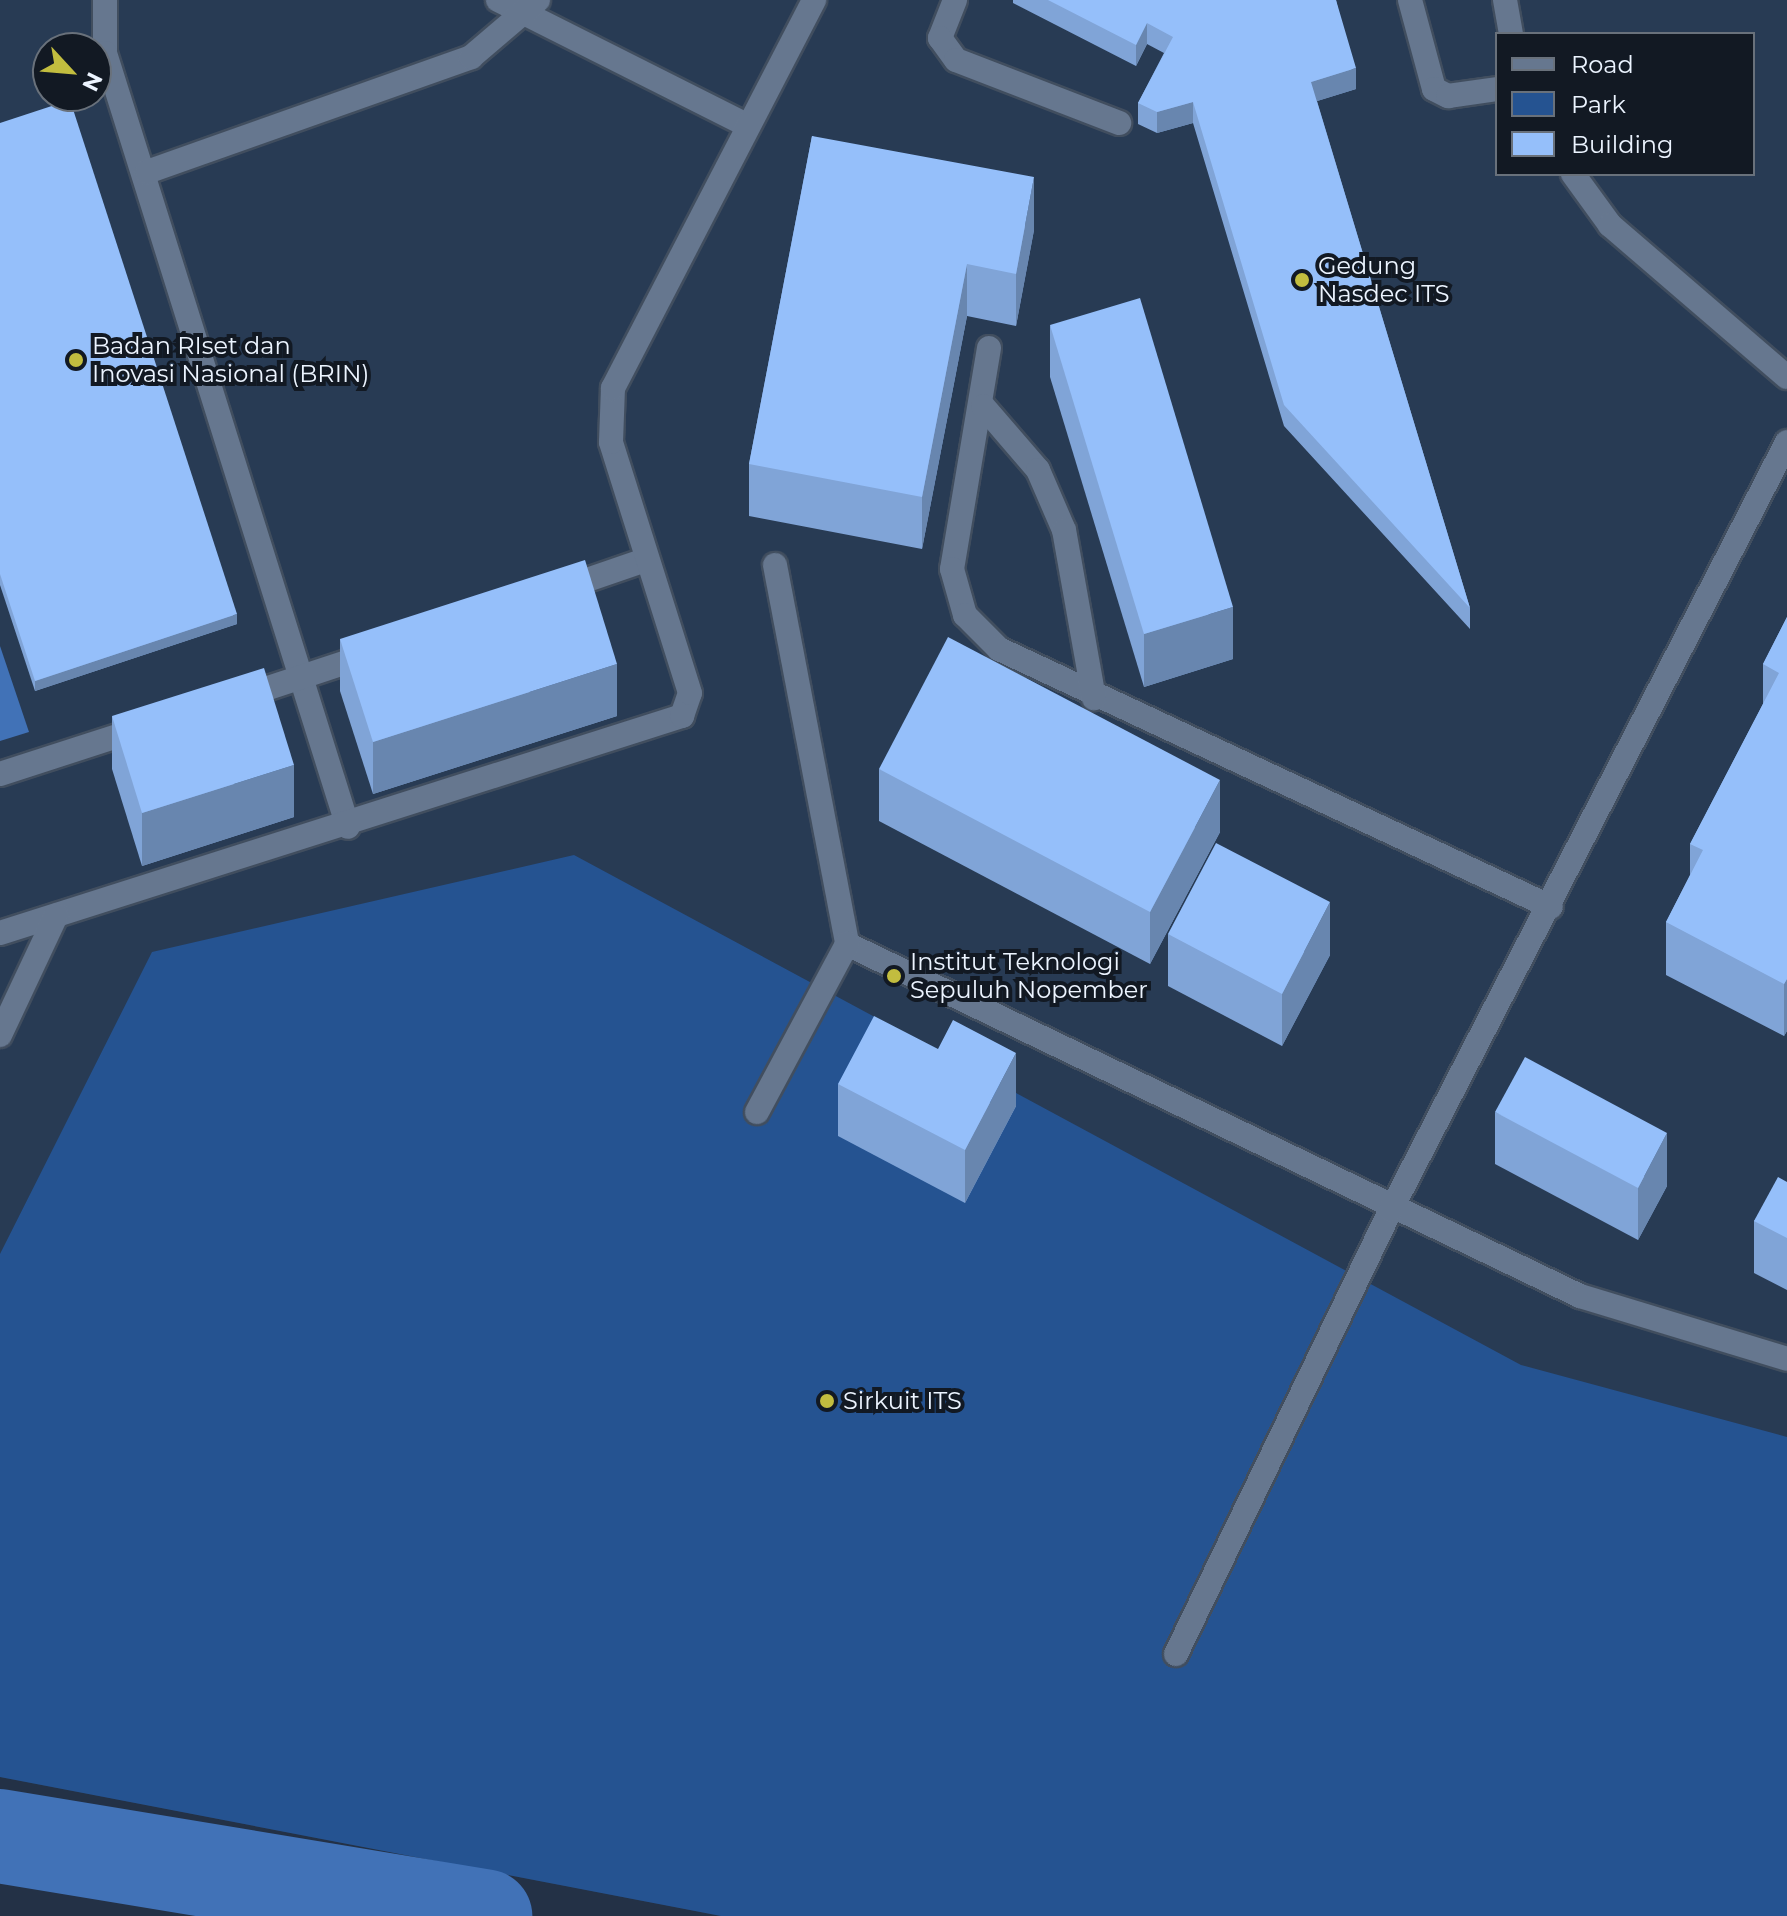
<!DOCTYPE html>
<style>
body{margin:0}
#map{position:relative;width:1787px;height:1916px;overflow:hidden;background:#233146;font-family:Montserrat,sans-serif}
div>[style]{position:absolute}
.built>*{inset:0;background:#283b54}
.green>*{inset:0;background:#255391}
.water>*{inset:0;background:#4172b7}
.river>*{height:94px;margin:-47px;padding:0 47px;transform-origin:47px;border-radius:47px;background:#4172b7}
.roads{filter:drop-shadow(2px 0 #414e5f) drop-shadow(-2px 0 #414e5f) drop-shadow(0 2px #414e5f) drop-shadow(0 -2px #414e5f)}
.minor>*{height:24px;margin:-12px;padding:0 12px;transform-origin:12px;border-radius:12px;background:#66778f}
.wall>*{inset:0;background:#80a4d7}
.shaded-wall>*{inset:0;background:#6886af}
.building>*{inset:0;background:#95bffa}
.dots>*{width:22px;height:22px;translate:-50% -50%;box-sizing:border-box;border:4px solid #121923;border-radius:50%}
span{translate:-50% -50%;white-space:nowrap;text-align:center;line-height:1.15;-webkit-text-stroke:8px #121923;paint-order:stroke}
.poi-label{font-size:24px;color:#ecf4ff}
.left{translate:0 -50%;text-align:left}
.legend{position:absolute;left:1495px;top:32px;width:260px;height:144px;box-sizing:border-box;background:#121923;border:2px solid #69717b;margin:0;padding:10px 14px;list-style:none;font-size:24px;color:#ecf4ff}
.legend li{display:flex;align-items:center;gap:16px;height:40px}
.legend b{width:40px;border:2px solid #69717b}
.north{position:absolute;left:32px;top:32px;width:80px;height:80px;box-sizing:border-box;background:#121923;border:2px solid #69717b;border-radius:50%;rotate:116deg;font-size:22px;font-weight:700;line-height:32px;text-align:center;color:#ecf4ff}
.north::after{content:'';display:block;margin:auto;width:28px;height:36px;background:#c2bd3f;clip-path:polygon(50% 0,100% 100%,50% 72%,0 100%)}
</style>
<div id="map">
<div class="built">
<div style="clip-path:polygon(evenodd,0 0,1787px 0,1787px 1916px,721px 1916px,0 1777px,0 0,1497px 34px,1753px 34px,1753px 174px,1497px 174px,1497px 34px,0 0,48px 48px,96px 48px,96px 96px,48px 96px,48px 48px)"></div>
</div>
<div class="green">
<div style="clip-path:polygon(574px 855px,1521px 1365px,1787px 1437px,1787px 1916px,721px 1916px,0 1777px,0 1254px,152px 952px)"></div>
</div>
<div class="water">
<div style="clip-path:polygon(0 646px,29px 732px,0 741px)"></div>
</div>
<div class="river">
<div style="left:0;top:1836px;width:492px;rotate:9.4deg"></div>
</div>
<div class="roads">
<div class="minor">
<div style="left:105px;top:0;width:53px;rotate:90deg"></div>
<div style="left:105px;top:53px;width:811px;rotate:72.57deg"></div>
<div style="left:498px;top:0;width:276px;rotate:26.7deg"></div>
<div style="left:955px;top:0;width:41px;rotate:111.5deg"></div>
<div style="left:940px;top:38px;width:27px;rotate:54deg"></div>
<div style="left:956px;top:60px;width:175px;rotate:21.1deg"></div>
<div style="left:1410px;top:0;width:92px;rotate:74.9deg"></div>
<div style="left:1434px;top:89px;width:16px;rotate:27deg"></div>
<div style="left:1448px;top:96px;width:49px;rotate:-8.1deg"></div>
<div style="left:1505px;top:0;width:35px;rotate:80deg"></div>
<div style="left:147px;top:172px;width:344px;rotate:-19.5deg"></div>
<div style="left:471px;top:57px;width:88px;rotate:-40.4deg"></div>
<div style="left:1573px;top:174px;width:63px;rotate:54deg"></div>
<div style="left:1610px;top:225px;width:233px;rotate:40.7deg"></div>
<div style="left:989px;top:348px;width:224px;rotate:99.5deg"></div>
<div style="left:952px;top:569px;width:48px;rotate:74.2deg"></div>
<div style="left:965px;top:615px;width:48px;rotate:45deg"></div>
<div style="left:999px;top:649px;width:609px;rotate:25.05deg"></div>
<div style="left:983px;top:406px;width:84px;rotate:49.3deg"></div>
<div style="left:1038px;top:470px;width:65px;rotate:66.6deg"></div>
<div style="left:1064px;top:530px;width:171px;rotate:79.9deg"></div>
<div style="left:775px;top:565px;width:386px;rotate:79.2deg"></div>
<div style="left:847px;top:944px;width:813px;rotate:25.65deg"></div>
<div style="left:1580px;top:1296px;width:216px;rotate:16.9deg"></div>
<div style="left:561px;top:589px;width:89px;rotate:-19deg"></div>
<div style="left:238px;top:698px;width:140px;rotate:-18.3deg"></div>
<div style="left:0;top:774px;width:149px;rotate:-17.9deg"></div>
<div style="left:0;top:933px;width:716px;rotate:-17.65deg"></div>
<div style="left:682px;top:716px;width:24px;rotate:-71deg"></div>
<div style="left:690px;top:693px;width:263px;rotate:-107.5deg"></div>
<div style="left:611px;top:442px;width:54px;rotate:-87.9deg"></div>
<div style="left:613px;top:388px;width:437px;rotate:-62.6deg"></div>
<div style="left:0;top:1035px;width:132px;rotate:-64.8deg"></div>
<div style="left:757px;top:1112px;width:191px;rotate:-61.8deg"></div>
<div style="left:1176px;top:1654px;width:493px;rotate:-64.2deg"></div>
<div style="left:1391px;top:1210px;width:864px;rotate:-62.72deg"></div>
</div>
</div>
<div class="wall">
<div style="clip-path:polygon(1013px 0,1336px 0,1356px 89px,1317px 101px,1470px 608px,1470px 629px,1284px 426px,1193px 123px,1157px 133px,1138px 124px,1138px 103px,1164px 53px,1147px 44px,1136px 66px,1013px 3px)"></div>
<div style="clip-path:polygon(0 123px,237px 624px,35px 691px,0 585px)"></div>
<div style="clip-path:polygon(812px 136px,1034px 230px,1016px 326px,967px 316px,922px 549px,749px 516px,749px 464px)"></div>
<div style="clip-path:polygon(1050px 325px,1233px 659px,1144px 687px,1050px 377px)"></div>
<div style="clip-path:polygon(1787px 617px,1787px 1031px,1784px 1036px,1666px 975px,1666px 922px,1690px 875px,1690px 844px,1763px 704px,1763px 664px)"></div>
<div style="clip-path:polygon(340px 639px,617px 716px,373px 794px,340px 691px)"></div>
<div style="clip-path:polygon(112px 716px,294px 817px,142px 866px,112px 769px)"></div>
<div style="clip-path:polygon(879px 769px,1220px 832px,1150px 964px,879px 821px)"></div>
<div style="clip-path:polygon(1168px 934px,1330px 955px,1282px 1046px,1168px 986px)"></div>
<div style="clip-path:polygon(838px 1084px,1016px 1106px,965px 1203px,838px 1136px)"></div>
<div style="clip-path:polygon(1495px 1112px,1667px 1186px,1638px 1240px,1495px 1164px)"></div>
<div style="clip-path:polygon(1787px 1182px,1787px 1290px,1754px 1273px,1754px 1221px)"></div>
</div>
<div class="shaded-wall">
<div style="clip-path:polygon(1147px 23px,1147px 44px,1136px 66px,1136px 45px)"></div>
<div style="clip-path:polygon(1356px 68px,1356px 89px,1311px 103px,1311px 82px)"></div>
<div style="clip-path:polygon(1193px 102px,1193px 123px,1157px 133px,1157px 112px)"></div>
<div style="clip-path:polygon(1034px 177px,1034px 230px,1016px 326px,1016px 274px)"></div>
<div style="clip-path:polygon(967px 264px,967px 316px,922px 549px,922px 497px)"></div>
<div style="clip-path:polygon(1233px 607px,1233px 659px,1144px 687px,1144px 634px)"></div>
<div style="clip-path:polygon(237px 614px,237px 624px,35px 691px,35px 681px)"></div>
<div style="clip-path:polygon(617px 664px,617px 716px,373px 794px,373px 742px)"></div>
<div style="clip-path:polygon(294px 765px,294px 817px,142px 866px,142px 813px)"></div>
<div style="clip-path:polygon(1220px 780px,1220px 832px,1150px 964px,1150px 912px)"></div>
<div style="clip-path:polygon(1330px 902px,1330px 955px,1282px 1046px,1282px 994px)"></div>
<div style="clip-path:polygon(1787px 979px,1787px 1031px,1784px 1036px,1784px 984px)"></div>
<div style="clip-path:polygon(1016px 1053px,1016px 1106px,965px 1203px,965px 1150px)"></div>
<div style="clip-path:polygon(1667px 1133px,1667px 1186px,1638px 1240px,1638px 1188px)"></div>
</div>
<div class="building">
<div style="clip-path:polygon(1048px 0,1336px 0,1356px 68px,1311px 82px,1470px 608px,1284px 405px,1193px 102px,1157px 112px,1138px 103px,1173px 37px,1147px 23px,1136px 45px)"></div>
<div style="clip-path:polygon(70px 100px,237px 614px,35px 681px,0 574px,0 123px)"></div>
<div style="clip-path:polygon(812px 136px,1034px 177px,1016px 274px,967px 264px,922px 497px,749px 464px)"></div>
<div style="clip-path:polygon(1140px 298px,1233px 607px,1144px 634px,1050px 325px)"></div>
<div style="clip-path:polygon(585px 560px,617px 664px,373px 742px,340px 639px)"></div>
<div style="clip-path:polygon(1787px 617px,1787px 979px,1784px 984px,1666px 922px,1703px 850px,1690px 844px,1779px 673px,1763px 664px)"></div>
<div style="clip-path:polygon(948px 637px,1220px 780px,1150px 912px,879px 769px)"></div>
<div style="clip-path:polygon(264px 668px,294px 765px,142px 813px,112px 716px)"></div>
<div style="clip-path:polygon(1216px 843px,1330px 902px,1282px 994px,1168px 934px)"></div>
<div style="clip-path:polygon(874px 1016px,938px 1049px,953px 1020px,1016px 1053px,965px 1150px,838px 1084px)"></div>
<div style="clip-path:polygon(1525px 1057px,1667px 1133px,1638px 1188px,1495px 1112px)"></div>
<div style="clip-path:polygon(1778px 1177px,1787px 1182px,1787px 1238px,1754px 1221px)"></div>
</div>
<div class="dots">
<div style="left:1302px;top:280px;background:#c2bd3f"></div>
<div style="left:76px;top:360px;background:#c2bd3f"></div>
<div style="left:894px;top:976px;background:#c2bd3f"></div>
<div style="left:827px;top:1401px;background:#c2bd3f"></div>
</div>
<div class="poi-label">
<span class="left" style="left:1318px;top:280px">Gedung<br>Nasdec ITS</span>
<span class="left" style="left:92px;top:360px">Badan RIset dan<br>Inovasi Nasional (BRIN)</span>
<span class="left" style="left:910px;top:976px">Institut Teknologi<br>Sepuluh Nopember</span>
<span class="left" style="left:843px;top:1401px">Sirkuit ITS</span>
</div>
<ul class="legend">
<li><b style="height:10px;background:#66778f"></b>Road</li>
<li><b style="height:22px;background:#255391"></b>Park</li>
<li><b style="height:22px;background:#95bffa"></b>Building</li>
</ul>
<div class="north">N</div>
</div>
